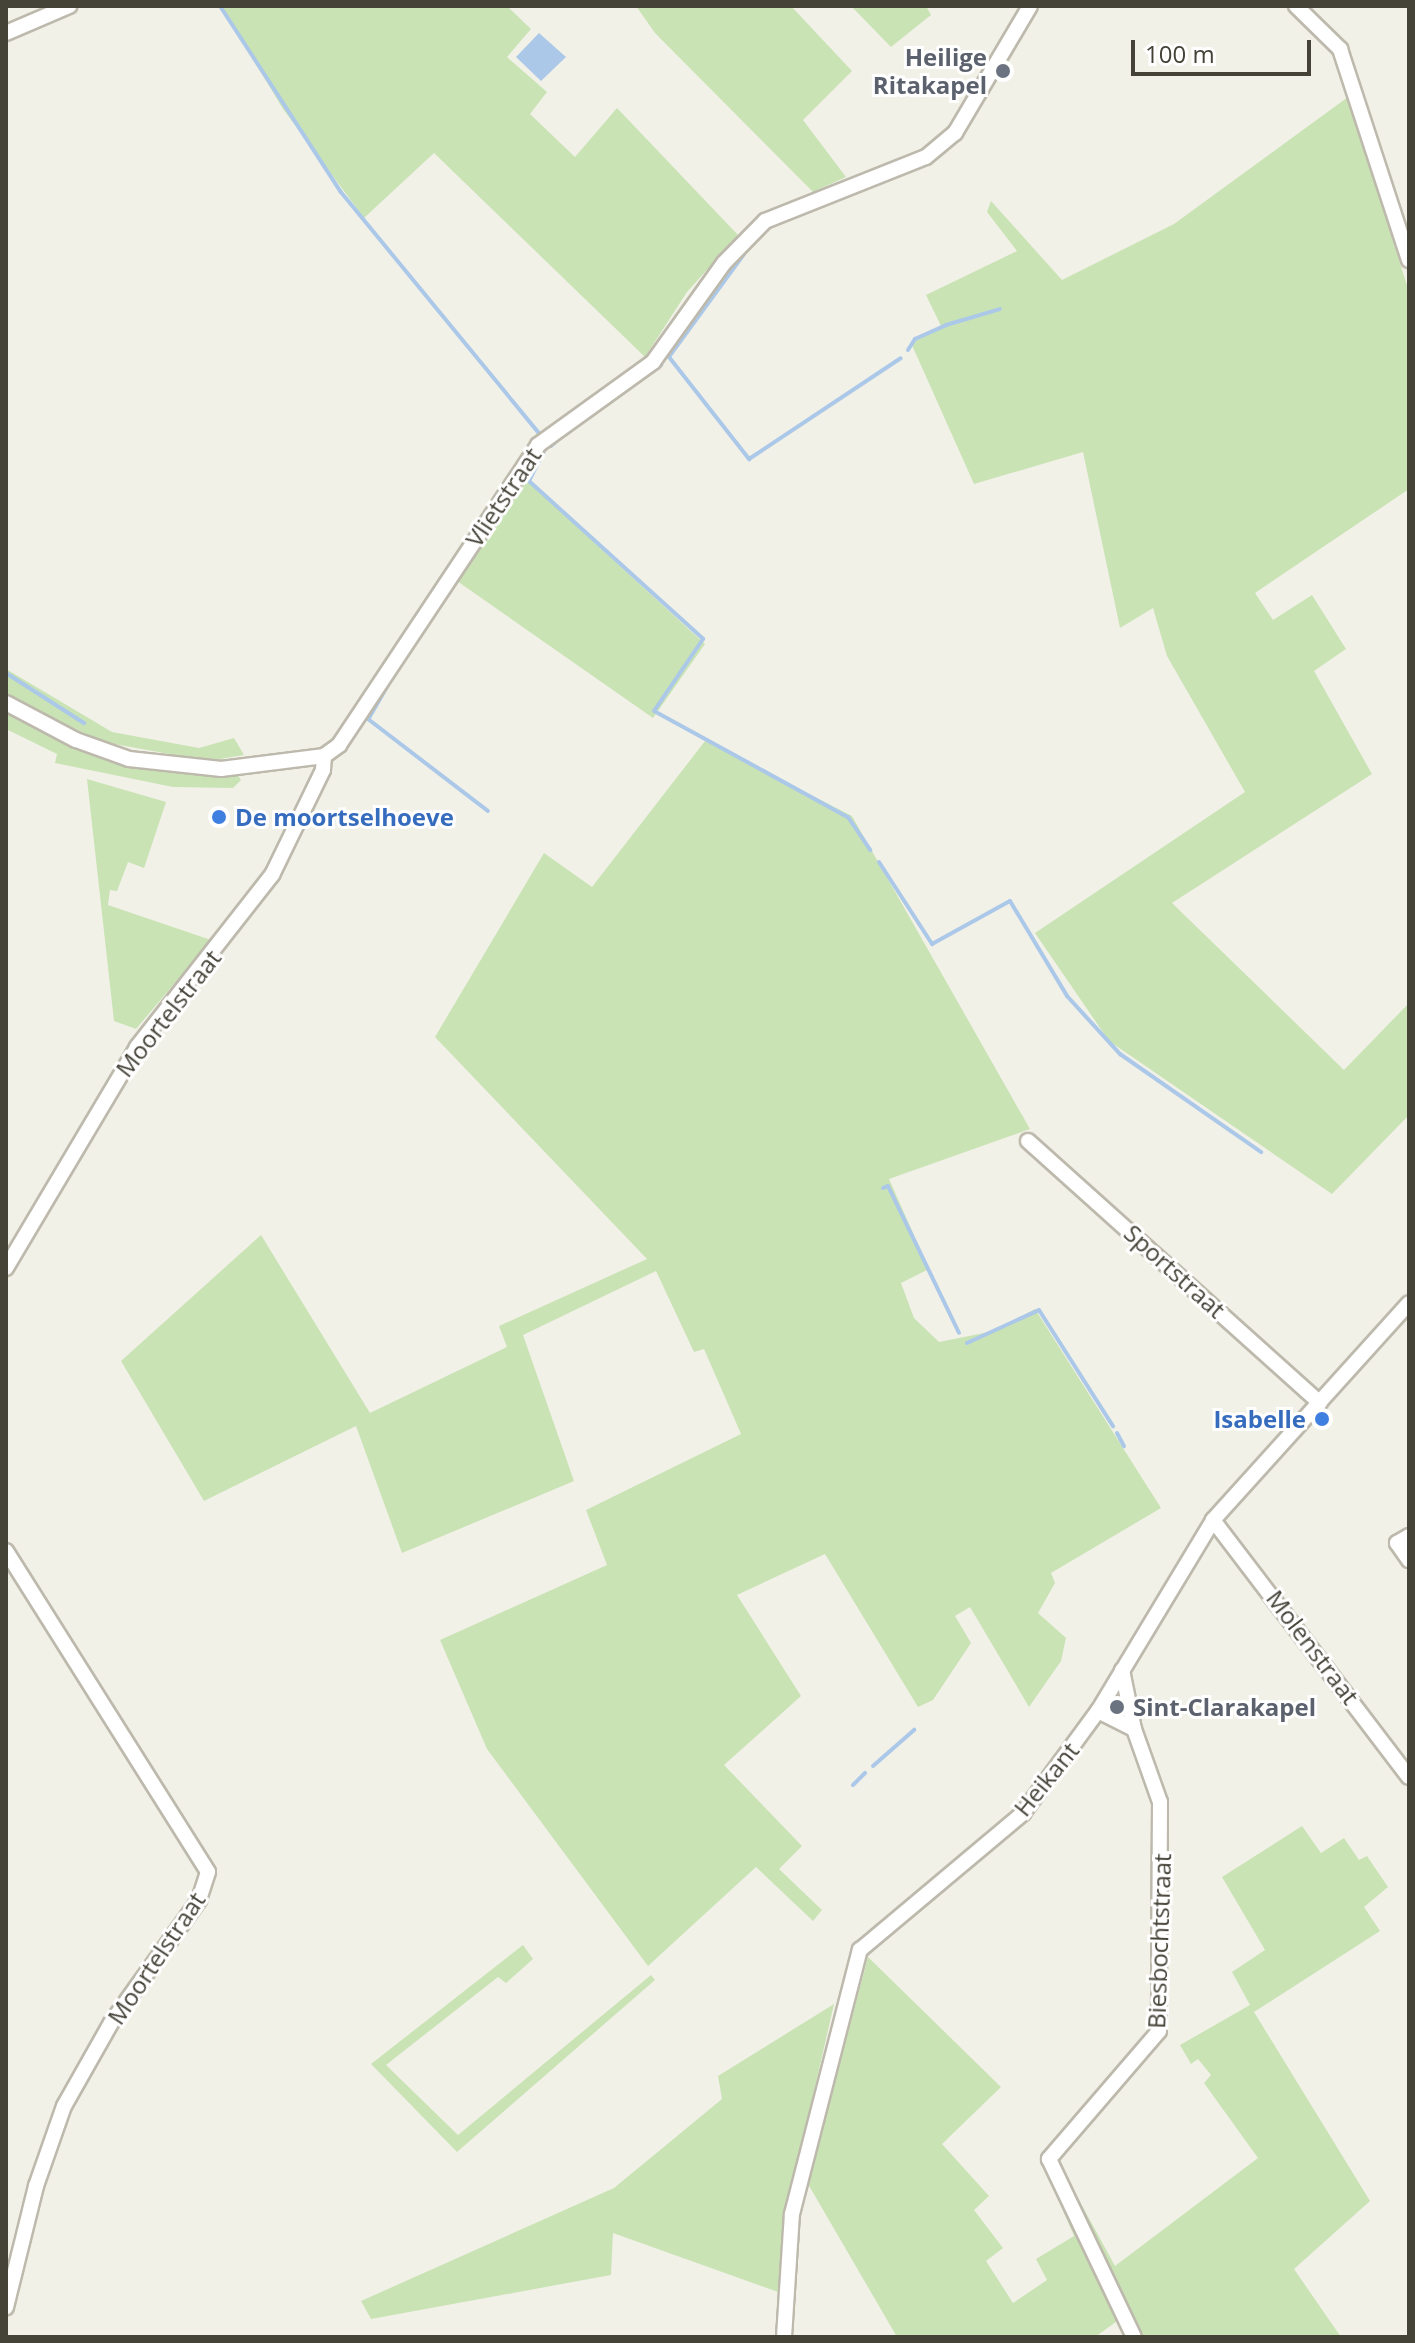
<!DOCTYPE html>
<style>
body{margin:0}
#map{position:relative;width:1415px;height:2343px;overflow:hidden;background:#f2f1e8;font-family:"Open Sans",sans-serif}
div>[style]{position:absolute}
.green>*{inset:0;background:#c9e3b5}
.water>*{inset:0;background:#abc8e9}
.stream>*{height:4px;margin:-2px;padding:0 2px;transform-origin:2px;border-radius:2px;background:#abc8e9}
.roads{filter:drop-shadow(2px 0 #bdb9ac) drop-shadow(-2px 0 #bdb9ac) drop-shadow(0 2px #bdb9ac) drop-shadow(0 -2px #bdb9ac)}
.minor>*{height:14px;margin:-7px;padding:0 7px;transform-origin:7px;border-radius:7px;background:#fff}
.dots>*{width:22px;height:22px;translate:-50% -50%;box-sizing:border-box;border:4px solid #fff;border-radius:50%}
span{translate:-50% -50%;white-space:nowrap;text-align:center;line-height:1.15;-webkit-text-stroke:6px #fff;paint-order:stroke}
.worship-label{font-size:24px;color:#5b616d;font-weight:700}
.right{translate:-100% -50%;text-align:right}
.left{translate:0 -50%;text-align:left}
.street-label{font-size:24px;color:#454238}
.shop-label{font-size:24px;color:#366cbe;font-weight:700}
.frame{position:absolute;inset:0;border:8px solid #454238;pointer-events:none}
.scale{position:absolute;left:1131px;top:40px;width:180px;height:36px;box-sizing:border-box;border:4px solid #454238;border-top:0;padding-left:10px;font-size:24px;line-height:28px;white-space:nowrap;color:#454238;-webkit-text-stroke:6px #fff;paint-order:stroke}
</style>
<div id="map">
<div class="green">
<div style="clip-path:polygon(221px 6px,507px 6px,531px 29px,507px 57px,547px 92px,530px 114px,575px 157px,617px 108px,738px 235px,687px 292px,645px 357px,434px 153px,364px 218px,283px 109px)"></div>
<div style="clip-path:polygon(636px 6px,791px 6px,852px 71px,803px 120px,846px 177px,813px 192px,655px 33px)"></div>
<div style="clip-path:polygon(851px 6px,926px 6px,931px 15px,891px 47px)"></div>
<div style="clip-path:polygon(1348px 97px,1409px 292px,1409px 489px,1255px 593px,1273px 620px,1312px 595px,1346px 649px,1314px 671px,1372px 774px,1172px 903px,1344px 1070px,1409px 1003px,1409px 1115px,1332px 1194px,1109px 1041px,1035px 933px,1245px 792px,1167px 656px,1153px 608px,1120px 628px,1083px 452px,974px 484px,911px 343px,942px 328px,926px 295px,1017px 251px,987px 212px,991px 201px,1062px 280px,1174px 224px)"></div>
<div style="clip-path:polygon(523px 477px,705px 644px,653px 718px,457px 581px)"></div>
<div style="clip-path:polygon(6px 669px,112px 732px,199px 748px,234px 738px,244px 755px,208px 761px,103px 742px,6px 696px)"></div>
<div style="clip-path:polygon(6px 712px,117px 763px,183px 774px,237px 774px,241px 780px,233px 788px,173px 787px,55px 763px,57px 754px,6px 729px)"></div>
<div style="clip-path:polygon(705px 741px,852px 816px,1030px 1129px,889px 1179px,929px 1269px,901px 1283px,914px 1318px,939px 1342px,994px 1331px,1035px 1309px,1161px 1508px,1051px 1573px,1055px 1583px,1038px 1613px,1066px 1638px,1061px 1661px,1029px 1707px,970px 1607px,955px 1616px,971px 1643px,933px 1700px,918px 1707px,825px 1554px,737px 1595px,801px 1696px,724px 1765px,802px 1846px,779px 1869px,822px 1910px,813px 1921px,756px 1867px,648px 1966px,487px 1749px,440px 1640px,607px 1565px,586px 1510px,741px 1434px,704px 1349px,694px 1352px,656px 1271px,523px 1335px,574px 1481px,402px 1553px,356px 1426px,204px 1501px,121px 1361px,261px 1235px,370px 1413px,507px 1347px,499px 1326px,647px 1259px,435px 1037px,544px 853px,592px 887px)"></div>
<div style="clip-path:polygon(87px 779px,166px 802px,144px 868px,128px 862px,117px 891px,110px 890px,108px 905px,211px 940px,136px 1029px,114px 1021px)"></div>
<div style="clip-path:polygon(1302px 1826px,1321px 1853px,1344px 1838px,1359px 1860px,1367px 1856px,1388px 1887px,1364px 1907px,1380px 1931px,1254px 2012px,1370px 2201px,1294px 2269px,1341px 2337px,1140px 2337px,1127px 2314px,1095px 2337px,897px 2337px,808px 2184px,868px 1957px,1001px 2087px,942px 2144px,989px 2196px,974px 2210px,1003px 2248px,986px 2261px,1013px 2303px,1047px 2280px,1036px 2259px,1074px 2236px,1058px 2199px,1073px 2189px,1115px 2266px,1258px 2158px,1204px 2083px,1211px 2075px,1198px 2059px,1191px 2064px,1180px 2045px,1250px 2005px,1232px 1972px,1265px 1950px,1222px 1877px)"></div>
<div style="clip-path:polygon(523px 1945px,533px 1959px,506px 1983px,498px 1977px,386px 2065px,458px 2135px,651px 1975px,655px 1980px,457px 2152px,371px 2064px)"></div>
<div style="clip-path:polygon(834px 2004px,785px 2218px,781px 2293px,613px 2233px,611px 2275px,371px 2319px,361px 2301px,614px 2188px,722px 2099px,718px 2076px)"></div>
</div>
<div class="water">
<div style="clip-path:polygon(539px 33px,566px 57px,541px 81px,516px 57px)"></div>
</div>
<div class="stream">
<div style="left:220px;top:6px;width:221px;rotate:57deg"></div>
<div style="left:340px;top:191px;width:313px;rotate:50.6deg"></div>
<div style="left:744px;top:254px;width:127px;rotate:126.1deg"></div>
<div style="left:669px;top:357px;width:130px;rotate:51.9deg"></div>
<div style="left:749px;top:459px;width:182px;rotate:-33.6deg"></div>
<div style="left:908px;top:350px;width:13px;rotate:-58deg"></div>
<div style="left:915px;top:339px;width:34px;rotate:-24deg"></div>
<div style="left:946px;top:325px;width:56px;rotate:-16.5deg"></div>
<div style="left:650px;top:373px;width:14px;rotate:-36deg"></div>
<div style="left:548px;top:443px;width:42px;rotate:116.6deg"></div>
<div style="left:529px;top:481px;width:235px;rotate:42.2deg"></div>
<div style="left:703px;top:639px;width:87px;rotate:124.2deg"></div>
<div style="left:654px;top:711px;width:221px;rotate:28.7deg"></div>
<div style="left:848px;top:817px;width:40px;rotate:56deg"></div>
<div style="left:551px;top:446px;width:18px;rotate:-43deg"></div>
<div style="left:6px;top:673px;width:93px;rotate:32.7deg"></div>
<div style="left:388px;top:685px;width:39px;rotate:120deg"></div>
<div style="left:368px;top:719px;width:151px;rotate:37.5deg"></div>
<div style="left:879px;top:862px;width:98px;rotate:57.1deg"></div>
<div style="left:932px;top:944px;width:89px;rotate:-28.9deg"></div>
<div style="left:1010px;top:901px;width:111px;rotate:59deg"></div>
<div style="left:1067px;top:996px;width:79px;rotate:47.6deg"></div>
<div style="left:1120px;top:1054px;width:172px;rotate:34.8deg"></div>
<div style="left:883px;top:1188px;width:5px;rotate:-22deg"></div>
<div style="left:888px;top:1186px;width:163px;rotate:64.2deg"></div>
<div style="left:967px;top:1343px;width:79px;rotate:-24.6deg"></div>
<div style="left:1039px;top:1310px;width:138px;rotate:57.5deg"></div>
<div style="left:1117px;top:1433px;width:15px;rotate:62deg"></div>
<div style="left:873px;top:1766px;width:55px;rotate:-41.3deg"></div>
<div style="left:853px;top:1785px;width:17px;rotate:-45deg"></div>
</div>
<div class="roads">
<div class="minor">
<div style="left:1296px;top:6px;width:62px;rotate:44.3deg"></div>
<div style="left:1340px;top:49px;width:222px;rotate:71.9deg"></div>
<div style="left:6px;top:33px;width:69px;rotate:-23.2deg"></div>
<div style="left:6px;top:703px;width:79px;rotate:27.9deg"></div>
<div style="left:76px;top:740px;width:56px;rotate:19.7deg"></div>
<div style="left:129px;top:759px;width:93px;rotate:6.2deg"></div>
<div style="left:221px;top:769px;width:104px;rotate:-7.2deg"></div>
<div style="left:324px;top:756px;width:19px;rotate:-36deg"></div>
<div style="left:339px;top:745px;width:360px;rotate:-56.4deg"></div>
<div style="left:538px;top:445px;width:142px;rotate:-35.8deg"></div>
<div style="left:653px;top:362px;width:122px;rotate:-54.4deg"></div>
<div style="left:724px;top:263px;width:59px;rotate:-45.7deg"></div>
<div style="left:765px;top:221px;width:173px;rotate:-21.7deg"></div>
<div style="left:926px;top:157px;width:38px;rotate:-40deg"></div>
<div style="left:955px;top:133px;width:147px;rotate:-59.4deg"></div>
<div style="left:1028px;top:1141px;width:392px;rotate:41.9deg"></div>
<div style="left:6px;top:1268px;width:257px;rotate:-59.3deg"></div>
<div style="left:137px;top:1047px;width:219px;rotate:-51.9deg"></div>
<div style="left:272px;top:875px;width:117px;rotate:-64.1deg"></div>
<div style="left:323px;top:770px;width:14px;rotate:-86deg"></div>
<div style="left:1213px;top:1520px;width:323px;rotate:52.7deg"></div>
<div style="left:1409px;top:1536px;width:14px;rotate:150deg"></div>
<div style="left:1397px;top:1543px;width:21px;rotate:55deg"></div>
<div style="left:6px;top:1551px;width:379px;rotate:57.8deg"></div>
<div style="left:208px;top:1872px;width:29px;rotate:108deg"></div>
<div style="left:199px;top:1900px;width:151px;rotate:125.6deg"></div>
<div style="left:111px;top:2023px;width:95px;rotate:119.5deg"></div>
<div style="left:64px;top:2106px;width:85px;rotate:109.3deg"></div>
<div style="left:36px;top:2186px;width:125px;rotate:103.9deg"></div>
<div style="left:1122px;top:1670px;width:60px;rotate:78.5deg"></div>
<div style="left:1098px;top:1711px;width:40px;rotate:26.6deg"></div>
<div style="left:1134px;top:1729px;width:77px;rotate:70.4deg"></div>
<div style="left:1160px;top:1802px;width:229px;rotate:90.3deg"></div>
<div style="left:1159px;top:2031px;width:169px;rotate:130.7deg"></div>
<div style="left:1049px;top:2159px;width:197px;rotate:64.5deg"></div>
<div style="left:784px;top:2337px;width:123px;rotate:-86.3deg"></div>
<div style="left:792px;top:2214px;width:273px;rotate:-75.6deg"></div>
<div style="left:860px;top:1950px;width:213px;rotate:-40deg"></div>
<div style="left:1023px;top:1813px;width:127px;rotate:-53.7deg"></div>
<div style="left:1098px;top:1711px;width:223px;rotate:-58.9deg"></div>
<div style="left:1213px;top:1520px;width:292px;rotate:-47.9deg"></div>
</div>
</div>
<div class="dots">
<div style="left:1003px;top:71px;background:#6b7280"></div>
<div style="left:219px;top:817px;background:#3f7fe0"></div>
<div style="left:1322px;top:1419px;background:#3f7fe0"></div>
<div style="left:1117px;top:1707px;background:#6b7280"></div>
</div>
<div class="worship-label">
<span class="right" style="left:987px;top:71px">Heilige<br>Ritakapel</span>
<span class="left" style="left:1133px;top:1707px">Sint-Clarakapel</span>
</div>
<div class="street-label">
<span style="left:503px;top:497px;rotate:-56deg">Vlietstraat</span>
<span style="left:168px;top:1013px;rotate:-52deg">Moortelstraat</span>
<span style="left:1175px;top:1271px;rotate:42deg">Sportstraat</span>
<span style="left:1313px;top:1647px;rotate:53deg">Molenstraat</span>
<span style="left:1046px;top:1779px;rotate:-51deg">Heikant</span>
<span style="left:1159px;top:1941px;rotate:-88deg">Biesbochtstraat</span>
<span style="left:156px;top:1958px;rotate:-56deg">Moortelstraat</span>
</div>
<div class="shop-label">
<span class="left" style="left:235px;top:817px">De moortselhoeve</span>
<span class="right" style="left:1306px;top:1419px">Isabelle</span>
</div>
<div class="frame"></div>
<div class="scale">100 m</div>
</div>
